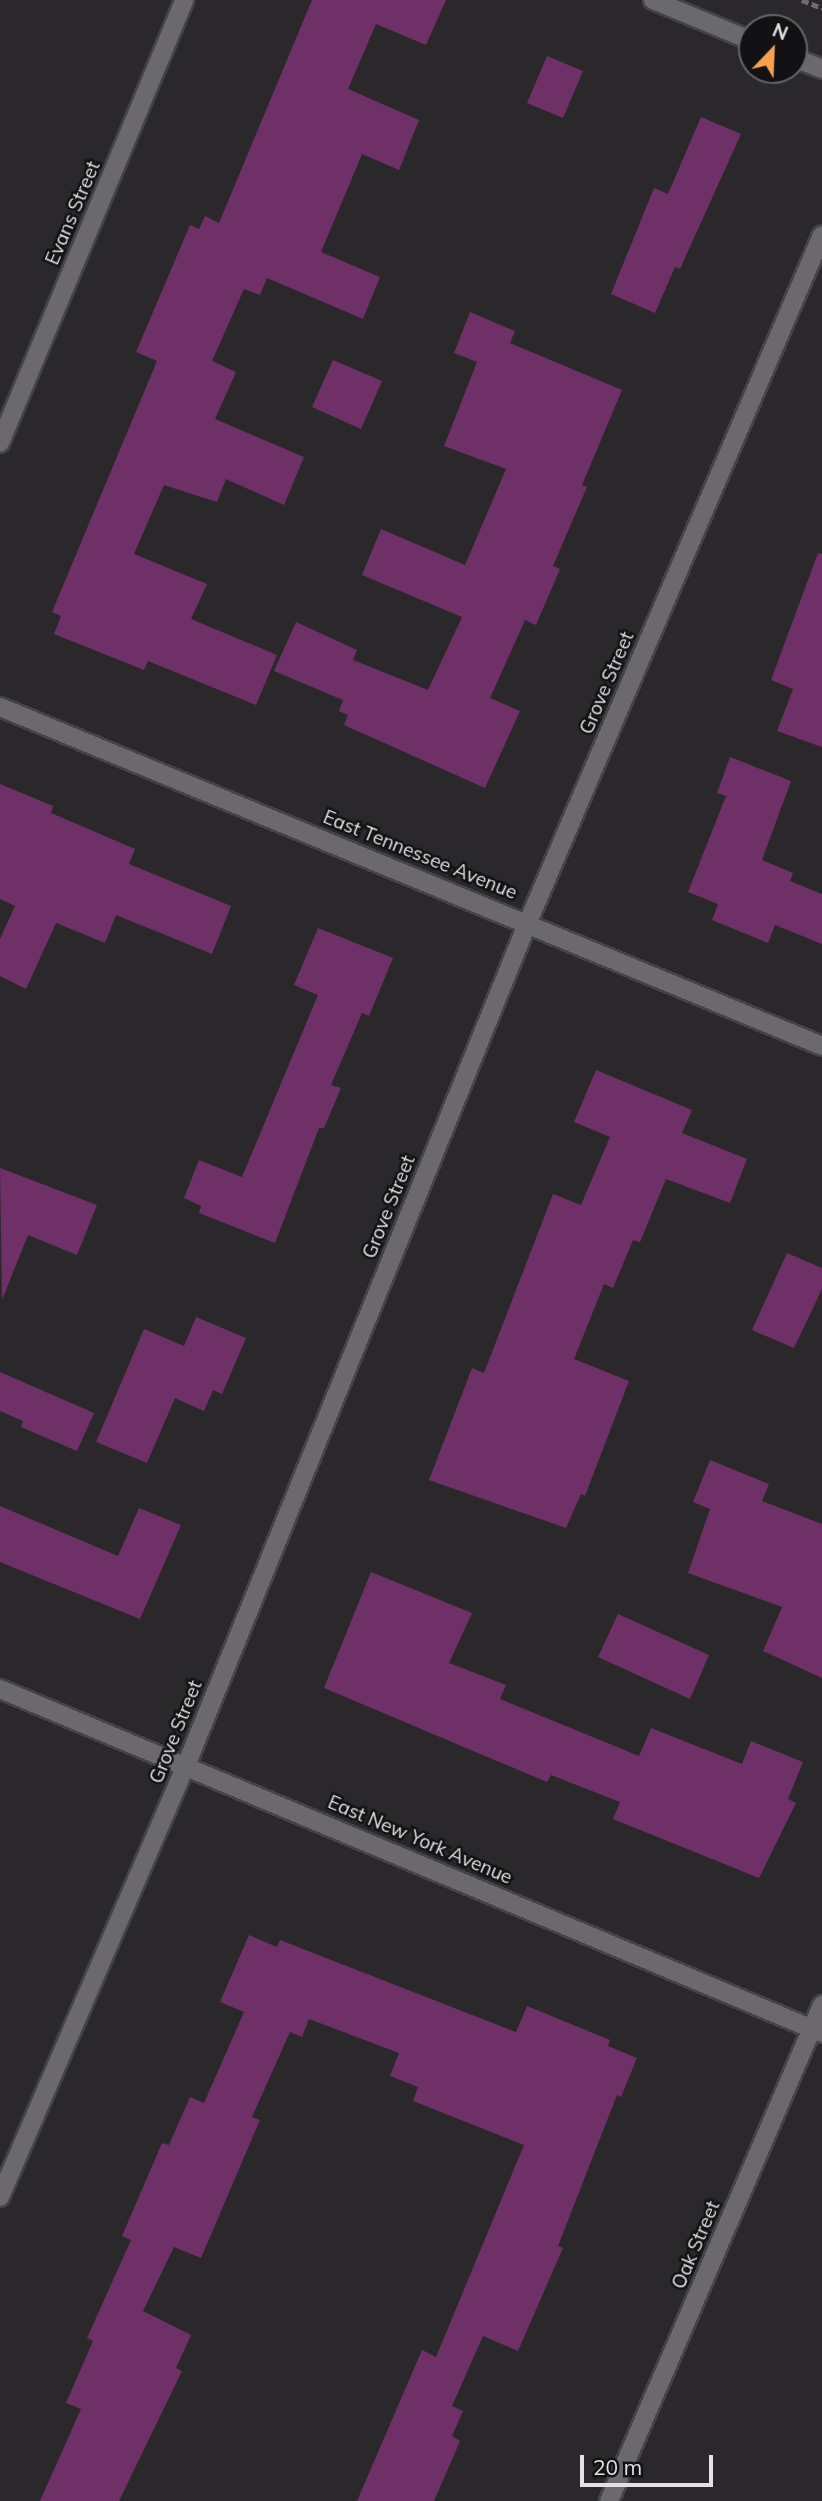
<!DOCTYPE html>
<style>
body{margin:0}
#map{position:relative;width:822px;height:2501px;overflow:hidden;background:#2a282b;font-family:Mulish,sans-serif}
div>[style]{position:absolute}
.building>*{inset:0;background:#6f3067}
.path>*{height:4.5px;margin-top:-2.25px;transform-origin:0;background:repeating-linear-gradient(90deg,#6e6c6f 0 7px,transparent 0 10.5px)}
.roads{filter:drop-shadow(2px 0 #454346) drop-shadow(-2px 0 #454346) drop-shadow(0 2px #454346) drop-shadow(0 -2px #454346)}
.street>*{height:18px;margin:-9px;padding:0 9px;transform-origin:9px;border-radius:9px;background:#6b696d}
span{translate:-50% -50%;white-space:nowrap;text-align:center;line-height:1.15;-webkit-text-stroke:5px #121113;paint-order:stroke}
.street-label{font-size:19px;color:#e3e1e4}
.north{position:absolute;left:738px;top:14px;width:70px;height:70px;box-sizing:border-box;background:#121113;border:2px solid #666467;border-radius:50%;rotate:23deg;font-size:19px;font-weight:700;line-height:28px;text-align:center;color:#e3e1e4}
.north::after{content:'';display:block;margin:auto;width:24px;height:32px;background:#fa9f4e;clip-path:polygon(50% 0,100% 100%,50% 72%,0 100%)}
.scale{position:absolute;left:580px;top:2455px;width:133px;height:32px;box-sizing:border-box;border:4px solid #e3e1e4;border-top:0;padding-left:9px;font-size:21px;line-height:24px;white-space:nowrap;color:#e3e1e4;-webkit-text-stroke:5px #121113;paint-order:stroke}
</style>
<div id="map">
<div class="building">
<div style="clip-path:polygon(312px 0,446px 0,426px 45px,376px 24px,348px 89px,419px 120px,399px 170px,362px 154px,321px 252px,380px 277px,363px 319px,267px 278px,260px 295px,244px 289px,212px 361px,236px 372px,215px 419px,304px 457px,284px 505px,226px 479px,217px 502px,164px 485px,134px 554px,207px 584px,191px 619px,277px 655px,256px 705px,148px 661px,144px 670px,54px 634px,61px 616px,52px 612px,157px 361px,136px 352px,190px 225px,199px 229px,205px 216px,219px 223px)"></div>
<div style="clip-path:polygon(547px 56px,583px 71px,563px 118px,527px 103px)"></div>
<div style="clip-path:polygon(701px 117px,741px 134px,680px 269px,675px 267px,655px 313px,611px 294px,654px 188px,668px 194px)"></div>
<div style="clip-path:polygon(470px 312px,515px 331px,510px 343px,622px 390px,582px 485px,587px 487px,553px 566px,560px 569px,536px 625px,525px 620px,490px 698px,520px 711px,485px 788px,344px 725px,348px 715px,339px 711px,343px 700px,274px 671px,296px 622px,357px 650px,353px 660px,428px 690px,462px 617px,362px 575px,381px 529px,465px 565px,506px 469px,444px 446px,477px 362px,454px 353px)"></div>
<div style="clip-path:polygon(333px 360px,382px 381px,361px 429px,312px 407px)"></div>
<div style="clip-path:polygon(818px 553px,822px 554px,822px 747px,777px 731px,793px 689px,771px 680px)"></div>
<div style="clip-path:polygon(730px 757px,791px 781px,762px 860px,793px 873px,790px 881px,822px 894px,822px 944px,775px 925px,768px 943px,712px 920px,718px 904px,688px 892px,726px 796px,717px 793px)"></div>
<div style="clip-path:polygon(0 784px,53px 806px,51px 813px,135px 849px,129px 864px,231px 906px,212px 954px,116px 915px,105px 943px,56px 923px,26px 989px,0 976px,0 939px,15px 906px,0 899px)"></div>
<div style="clip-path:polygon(318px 928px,393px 958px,369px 1016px,362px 1013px,331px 1085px,341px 1088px,324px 1128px,319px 1128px,275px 1243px,199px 1213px,201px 1206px,184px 1198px,199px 1160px,242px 1177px,318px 995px,294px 985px)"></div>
<div style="clip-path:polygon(596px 1070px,692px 1110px,682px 1133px,747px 1159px,730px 1203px,666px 1179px,640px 1242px,633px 1240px,613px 1288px,604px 1284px,574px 1359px,629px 1381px,585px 1496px,581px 1494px,566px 1528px,429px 1480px,472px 1368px,484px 1373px,553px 1194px,581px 1205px,610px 1137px,574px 1122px)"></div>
<div style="clip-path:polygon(0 1168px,97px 1205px,77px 1255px,28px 1235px,2px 1300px)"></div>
<div style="clip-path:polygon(787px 1253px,822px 1268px,822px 1289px,794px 1348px,752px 1330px)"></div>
<div style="clip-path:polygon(196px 1317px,246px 1338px,222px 1394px,213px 1390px,204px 1411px,175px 1398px,147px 1463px,96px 1442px,144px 1329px,184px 1346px)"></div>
<div style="clip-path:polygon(0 1372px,94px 1413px,77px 1451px,21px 1427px,23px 1421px,0 1411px)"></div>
<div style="clip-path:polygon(710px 1460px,769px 1484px,762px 1501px,822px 1524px,822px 1678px,763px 1651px,782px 1607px,688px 1573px,710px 1509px,693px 1502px)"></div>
<div style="clip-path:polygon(0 1506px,118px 1556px,139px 1508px,181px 1525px,140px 1619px,0 1562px)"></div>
<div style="clip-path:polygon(371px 1572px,472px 1613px,449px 1663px,506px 1685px,500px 1699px,639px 1756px,651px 1728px,742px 1764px,751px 1741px,803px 1762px,788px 1799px,796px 1803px,759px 1878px,613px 1819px,620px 1802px,551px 1775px,547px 1782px,324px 1688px)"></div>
<div style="clip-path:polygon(618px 1614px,709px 1655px,690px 1699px,598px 1657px)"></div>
<div style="clip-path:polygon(249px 1935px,277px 1947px,280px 1940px,516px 2032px,527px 2006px,610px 2040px,608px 2046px,637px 2058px,621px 2097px,617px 2095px,558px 2246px,563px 2248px,518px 2351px,483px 2336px,452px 2406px,463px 2411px,452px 2436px,460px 2441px,434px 2501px,357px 2501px,422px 2350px,436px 2357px,524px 2145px,413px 2101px,418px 2087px,390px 2076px,399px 2053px,309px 2019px,302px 2037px,290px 2032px,252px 2117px,260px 2120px,201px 2258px,174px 2247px,143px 2311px,191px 2335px,176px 2368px,182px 2371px,119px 2501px,40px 2501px,81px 2409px,66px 2403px,93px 2341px,87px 2338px,131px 2240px,122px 2236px,162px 2143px,169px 2145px,190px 2097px,204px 2103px,244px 2012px,220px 2002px)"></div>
</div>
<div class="path">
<div style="left:802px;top:0;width:22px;rotate:22deg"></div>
</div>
<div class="roads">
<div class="street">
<div style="left:653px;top:0;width:107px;rotate:22.5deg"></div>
<div style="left:794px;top:58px;width:30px;rotate:21deg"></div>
<div style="left:0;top:443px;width:480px;rotate:-67.4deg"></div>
<div style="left:0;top:707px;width:889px;rotate:22.41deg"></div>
<div style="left:0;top:1689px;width:891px;rotate:22.71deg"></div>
<div style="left:0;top:2197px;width:473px;rotate:-66.7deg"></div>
<div style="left:187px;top:1763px;width:908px;rotate:-67.93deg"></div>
<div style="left:528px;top:922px;width:747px;rotate:-66.83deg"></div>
<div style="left:609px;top:2501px;width:540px;rotate:-66.76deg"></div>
</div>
</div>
<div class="street-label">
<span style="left:73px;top:213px;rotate:-67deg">Evans Street</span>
<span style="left:607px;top:683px;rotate:-67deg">Grove Street</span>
<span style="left:420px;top:855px;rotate:22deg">East Tennessee Avenue</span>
<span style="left:389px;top:1207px;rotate:-68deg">Grove Street</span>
<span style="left:176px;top:1732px;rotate:-68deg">Grove Street</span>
<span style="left:420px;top:1840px;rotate:23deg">East New York Avenue</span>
<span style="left:696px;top:2245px;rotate:-67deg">Oak Street</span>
</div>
<div class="north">N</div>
<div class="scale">20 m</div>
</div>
